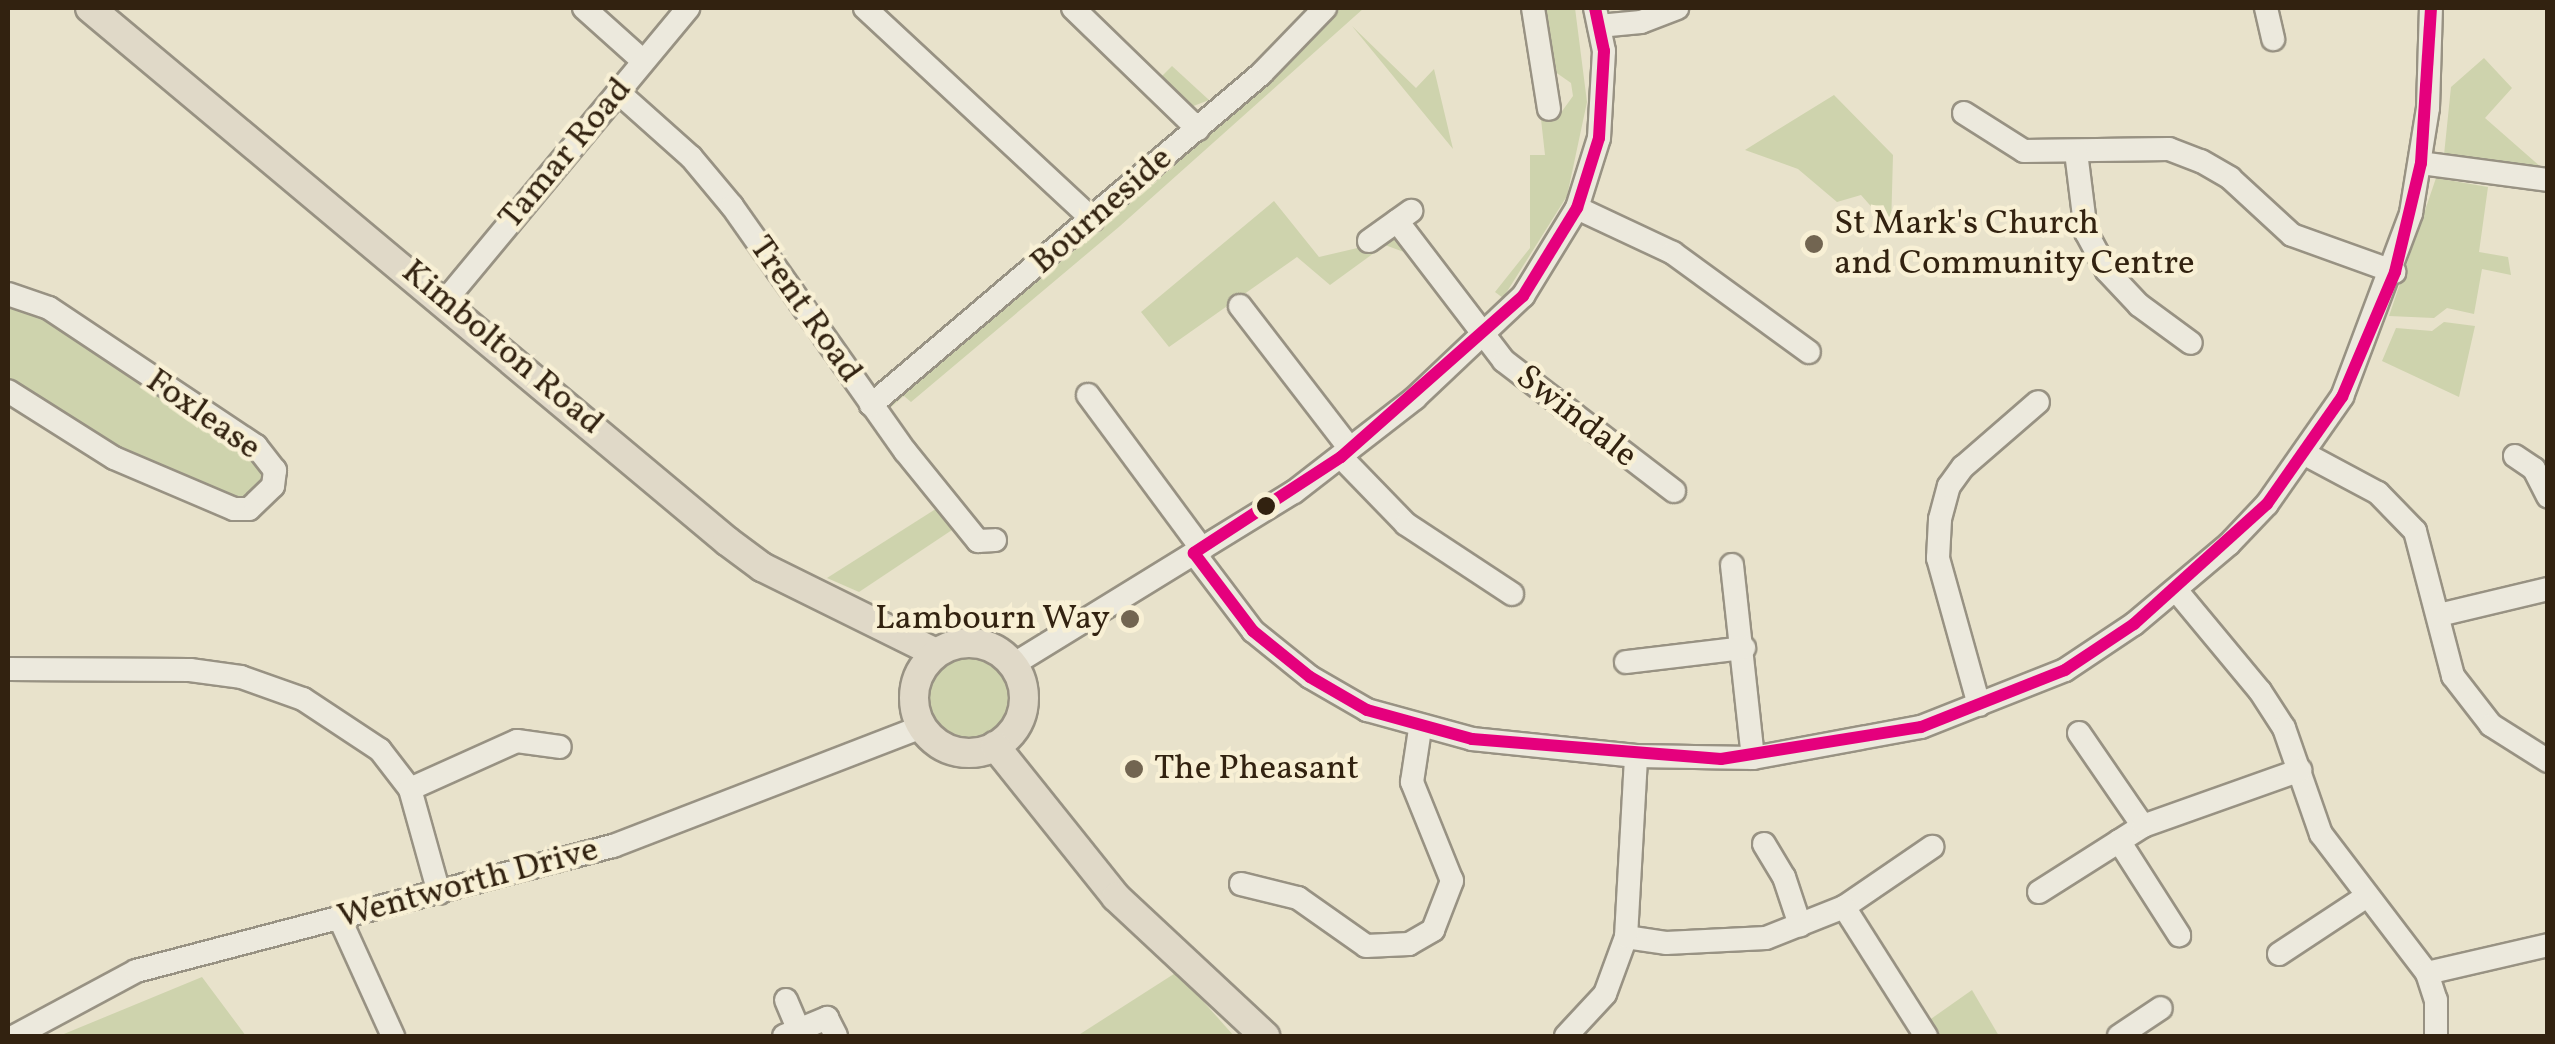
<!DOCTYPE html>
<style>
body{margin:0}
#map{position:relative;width:2555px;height:1044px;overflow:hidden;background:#e8e2cb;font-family:Vollkorn,serif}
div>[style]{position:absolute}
.green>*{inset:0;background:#ced3ad}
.round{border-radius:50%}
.roads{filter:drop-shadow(2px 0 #989283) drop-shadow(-2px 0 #989283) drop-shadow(0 2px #989283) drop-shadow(0 -2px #989283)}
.minor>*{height:22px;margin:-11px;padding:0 11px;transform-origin:11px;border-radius:11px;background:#ece9dd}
.major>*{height:28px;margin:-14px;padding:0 14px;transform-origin:14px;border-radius:14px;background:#e0d9c8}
.major>.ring{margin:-14px;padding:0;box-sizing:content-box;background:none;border:28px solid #e0d9c8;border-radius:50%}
.bus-1>*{height:12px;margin:-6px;padding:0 6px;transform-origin:6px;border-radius:6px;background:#e5007d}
.dots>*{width:28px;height:28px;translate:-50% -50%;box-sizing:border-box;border:5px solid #f8f0d5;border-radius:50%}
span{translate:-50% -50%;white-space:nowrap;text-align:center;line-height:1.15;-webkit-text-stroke:9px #f8f0d5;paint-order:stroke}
.street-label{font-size:35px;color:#322210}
.poi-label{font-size:35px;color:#322210}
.left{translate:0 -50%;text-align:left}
.right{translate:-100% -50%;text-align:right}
.frame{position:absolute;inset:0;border:10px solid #322210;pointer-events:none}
</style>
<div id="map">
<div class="green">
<div style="clip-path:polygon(1335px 8px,1364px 8px,1120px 226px,911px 402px,904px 396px,890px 408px,892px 398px)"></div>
<div style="clip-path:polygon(1542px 8px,1575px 8px,1587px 102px,1567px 196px,1503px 298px,1495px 292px,1530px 248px,1530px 155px,1545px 155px,1541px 119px,1560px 114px,1573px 96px,1571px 83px,1551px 69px)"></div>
<div style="clip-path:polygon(1352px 26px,1416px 88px,1434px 69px,1453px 149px)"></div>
<div style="clip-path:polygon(2484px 58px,2512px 88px,2485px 118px,2543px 169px,2444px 155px,2451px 87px)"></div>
<div style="clip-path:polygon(1172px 66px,1209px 100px,1191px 107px,1160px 78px)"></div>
<div style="clip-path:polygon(1834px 95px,1893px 155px,1891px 229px,1861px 195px,1837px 202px,1798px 169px,1745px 150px)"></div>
<div style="clip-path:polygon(2436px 178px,2488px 187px,2479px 252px,2508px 257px,2511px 275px,2482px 269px,2474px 314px,2447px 308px,2434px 318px,2389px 316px)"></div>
<div style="clip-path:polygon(1274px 201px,1319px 257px,1396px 239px,1412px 255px,1385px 245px,1330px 285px,1297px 257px,1169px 347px,1141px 312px)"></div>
<div style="clip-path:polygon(19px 300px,253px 453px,265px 468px,266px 486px,251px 501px,232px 502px,163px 475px,8px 382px,8px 301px)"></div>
<div style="clip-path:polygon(2444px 322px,2475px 326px,2459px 397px,2382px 361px,2396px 328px,2432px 331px)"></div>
<div style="clip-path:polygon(942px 505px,958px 526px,859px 592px,827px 578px)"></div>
<div class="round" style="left:926px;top:651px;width:90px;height:90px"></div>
<div style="clip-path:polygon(1177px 972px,1234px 1036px,1077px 1036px)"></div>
<div style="clip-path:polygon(202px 977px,246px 1036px,58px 1036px,59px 1036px)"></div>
<div style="clip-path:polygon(1972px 990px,1999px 1036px,1937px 1036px,1928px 1021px)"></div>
</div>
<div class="roads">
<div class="minor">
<div style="left:584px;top:8px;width:79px;rotate:41.9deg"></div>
<div style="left:865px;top:8px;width:311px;rotate:42.9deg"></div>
<div style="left:1073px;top:8px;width:174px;rotate:44.1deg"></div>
<div style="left:1533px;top:8px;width:102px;rotate:81deg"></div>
<div style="left:2266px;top:8px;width:32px;rotate:77deg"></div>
<div style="left:1599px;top:26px;width:42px;rotate:-5.4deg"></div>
<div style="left:1641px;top:22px;width:39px;rotate:-21deg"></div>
<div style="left:618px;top:92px;width:98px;rotate:41.7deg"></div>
<div style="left:691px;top:157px;width:64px;rotate:50.1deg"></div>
<div style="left:732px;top:206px;width:300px;rotate:54.8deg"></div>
<div style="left:905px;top:451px;width:116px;rotate:51deg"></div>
<div style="left:978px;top:541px;width:17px;rotate:-3deg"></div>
<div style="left:1964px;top:113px;width:71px;rotate:32.3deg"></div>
<div style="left:2024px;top:151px;width:145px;rotate:-0.8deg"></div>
<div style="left:2169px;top:149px;width:34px;rotate:21deg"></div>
<div style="left:2201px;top:161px;width:34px;rotate:30deg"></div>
<div style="left:2230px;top:178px;width:84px;rotate:42.6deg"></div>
<div style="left:2292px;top:235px;width:109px;rotate:19.8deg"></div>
<div style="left:2076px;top:152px;width:81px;rotate:82.9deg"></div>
<div style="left:2086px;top:232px;width:44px;rotate:61.7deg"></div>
<div style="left:2107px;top:271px;width:47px;rotate:46.7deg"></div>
<div style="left:2139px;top:305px;width:64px;rotate:36.2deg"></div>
<div style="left:2421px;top:163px;width:128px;rotate:7.6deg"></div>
<div style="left:1577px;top:208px;width:106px;rotate:25.1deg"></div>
<div style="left:1673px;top:253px;width:168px;rotate:36.1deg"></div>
<div style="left:1397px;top:221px;width:176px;rotate:52.6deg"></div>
<div style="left:1504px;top:361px;width:214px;rotate:37.4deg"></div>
<div style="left:1369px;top:241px;width:52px;rotate:-35.5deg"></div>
<div style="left:8px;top:294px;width:43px;rotate:18.9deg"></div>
<div style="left:49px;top:308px;width:249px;rotate:33.7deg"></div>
<div style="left:256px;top:446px;width:31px;rotate:52deg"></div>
<div style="left:275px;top:470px;width:16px;rotate:97deg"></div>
<div style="left:273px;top:486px;width:33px;rotate:136deg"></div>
<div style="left:249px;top:509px;width:15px;rotate:180deg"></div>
<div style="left:234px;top:509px;width:130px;rotate:-157deg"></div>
<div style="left:114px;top:458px;width:125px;rotate:-147.7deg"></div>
<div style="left:445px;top:301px;width:381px;rotate:-50.3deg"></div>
<div style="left:1240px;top:306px;width:180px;rotate:52.4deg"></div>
<div style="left:1088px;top:395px;width:192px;rotate:53.5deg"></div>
<div style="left:871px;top:405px;width:512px;rotate:-40.32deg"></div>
<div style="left:1261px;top:74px;width:92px;rotate:-45.9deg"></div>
<div style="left:2305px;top:454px;width:83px;rotate:28.1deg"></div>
<div style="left:2378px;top:493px;width:53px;rotate:45.8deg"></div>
<div style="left:2415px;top:531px;width:150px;rotate:75.3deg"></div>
<div style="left:2453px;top:676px;width:62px;rotate:52.2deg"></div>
<div style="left:2491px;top:725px;width:67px;rotate:32.3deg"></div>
<div style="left:2515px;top:456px;width:23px;rotate:34deg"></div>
<div style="left:2534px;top:469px;width:31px;rotate:63deg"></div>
<div style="left:1341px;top:457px;width:93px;rotate:45.9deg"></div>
<div style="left:1406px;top:524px;width:127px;rotate:33.4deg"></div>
<div style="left:1194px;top:553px;width:98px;rotate:52.9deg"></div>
<div style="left:1253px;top:631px;width:73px;rotate:38.9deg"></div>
<div style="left:1310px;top:677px;width:66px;rotate:30.1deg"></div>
<div style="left:1367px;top:710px;width:109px;rotate:15.4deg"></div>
<div style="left:1472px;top:739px;width:165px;rotate:5.9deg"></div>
<div style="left:1636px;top:756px;width:117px;rotate:1deg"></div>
<div style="left:1753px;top:758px;width:171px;rotate:-10.5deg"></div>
<div style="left:1921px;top:727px;width:155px;rotate:-21.6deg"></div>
<div style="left:2065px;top:670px;width:83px;rotate:-33.7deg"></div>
<div style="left:2134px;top:624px;width:124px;rotate:-40.1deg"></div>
<div style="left:2229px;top:544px;width:55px;rotate:-46.5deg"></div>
<div style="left:2267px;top:504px;width:131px;rotate:-55deg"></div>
<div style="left:2342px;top:397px;width:197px;rotate:-69.4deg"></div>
<div style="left:2411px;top:213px;width:106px;rotate:-80.8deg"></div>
<div style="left:2428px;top:108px;width:100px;rotate:-88.3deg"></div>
<div style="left:1732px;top:565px;width:194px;rotate:83.8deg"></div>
<div style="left:2176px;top:590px;width:131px;rotate:50.3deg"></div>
<div style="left:2260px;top:691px;width:44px;rotate:57deg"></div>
<div style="left:2284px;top:728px;width:112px;rotate:70.8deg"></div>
<div style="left:2321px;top:834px;width:175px;rotate:52.7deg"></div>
<div style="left:2427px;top:973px;width:28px;rotate:72deg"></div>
<div style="left:2436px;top:1000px;width:36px;rotate:90deg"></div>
<div style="left:2439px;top:615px;width:112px;rotate:-13.4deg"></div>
<div style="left:1626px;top:662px;width:119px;rotate:-6.8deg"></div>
<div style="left:1014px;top:664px;width:329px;rotate:-31.6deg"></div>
<div style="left:1294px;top:492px;width:153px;rotate:-37.8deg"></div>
<div style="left:1415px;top:398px;width:149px;rotate:-43.4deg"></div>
<div style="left:1523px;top:296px;width:103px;rotate:-58.5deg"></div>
<div style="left:1577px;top:208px;width:73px;rotate:-72.6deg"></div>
<div style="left:1599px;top:138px;width:87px;rotate:-86.7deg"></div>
<div style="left:1604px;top:51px;width:44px;rotate:-101.8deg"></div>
<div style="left:8px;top:669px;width:182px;rotate:0.3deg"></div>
<div style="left:190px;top:670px;width:51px;rotate:7.8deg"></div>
<div style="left:241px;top:677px;width:66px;rotate:19.5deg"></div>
<div style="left:303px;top:699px;width:92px;rotate:33.5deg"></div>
<div style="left:380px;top:750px;width:49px;rotate:52.4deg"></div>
<div style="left:410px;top:789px;width:108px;rotate:74.4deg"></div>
<div style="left:1979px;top:705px;width:153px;rotate:-105.6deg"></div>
<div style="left:1938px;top:558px;width:39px;rotate:-87deg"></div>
<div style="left:1940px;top:519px;width:34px;rotate:-75deg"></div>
<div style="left:1949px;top:486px;width:24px;rotate:-54deg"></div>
<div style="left:1963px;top:467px;width:99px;rotate:-40.9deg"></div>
<div style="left:2079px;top:733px;width:113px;rotate:55.5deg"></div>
<div style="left:410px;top:789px;width:117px;rotate:-24.2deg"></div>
<div style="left:517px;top:741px;width:43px;rotate:7.9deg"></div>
<div style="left:2119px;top:841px;width:112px;rotate:57.4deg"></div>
<div style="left:1764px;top:844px;width:39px;rotate:59deg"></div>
<div style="left:1784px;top:877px;width:51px;rotate:71.6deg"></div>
<div style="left:1241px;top:884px;width:59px;rotate:13.8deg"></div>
<div style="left:1298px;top:898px;width:83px;rotate:35.2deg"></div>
<div style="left:1366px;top:946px;width:43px;rotate:-2.7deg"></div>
<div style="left:1409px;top:944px;width:28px;rotate:-30deg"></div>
<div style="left:1433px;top:930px;width:53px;rotate:-68.8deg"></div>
<div style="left:1452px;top:881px;width:107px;rotate:-112deg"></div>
<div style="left:1412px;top:782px;width:54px;rotate:-81.4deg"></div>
<div style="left:2039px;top:892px;width:123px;rotate:-32.4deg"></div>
<div style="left:2143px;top:826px;width:167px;rotate:-19.6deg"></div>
<div style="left:1844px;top:907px;width:107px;rotate:-34.3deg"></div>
<div style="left:339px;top:917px;width:131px;rotate:65.6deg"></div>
<div style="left:1626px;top:937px;width:40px;rotate:8.5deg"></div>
<div style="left:1666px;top:943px;width:100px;rotate:-2.9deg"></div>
<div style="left:1766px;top:938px;width:84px;rotate:-21.7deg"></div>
<div style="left:1844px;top:907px;width:153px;rotate:57.6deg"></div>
<div style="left:2279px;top:954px;width:102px;rotate:-33.4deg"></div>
<div style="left:2427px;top:973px;width:124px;rotate:-13deg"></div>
<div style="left:786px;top:1000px;width:33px;rotate:67deg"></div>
<div style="left:15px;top:1036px;width:137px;rotate:-28.2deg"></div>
<div style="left:136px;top:971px;width:493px;rotate:-14.7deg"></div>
<div style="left:613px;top:846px;width:331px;rotate:-21.1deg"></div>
<div style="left:784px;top:1036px;width:47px;rotate:-22.7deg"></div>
<div style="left:827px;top:1018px;width:20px;rotate:63deg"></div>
<div style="left:1566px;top:1036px;width:57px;rotate:-47.1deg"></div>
<div style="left:1605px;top:994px;width:61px;rotate:-69.8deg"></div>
<div style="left:1626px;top:937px;width:181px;rotate:-86.8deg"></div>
<div style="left:2119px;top:1036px;width:50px;rotate:-33.7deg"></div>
</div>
<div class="major">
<div style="left:90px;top:8px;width:831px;rotate:39.92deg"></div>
<div style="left:727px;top:541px;width:44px;rotate:36.6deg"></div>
<div style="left:762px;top:567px;width:194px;rotate:26.3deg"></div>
<div class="ring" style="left:914px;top:643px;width:82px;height:82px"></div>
<div style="left:995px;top:746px;width:193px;rotate:51.3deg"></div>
<div style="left:1116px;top:897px;width:204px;rotate:43deg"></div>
</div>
</div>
<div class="bus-1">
<div style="left:1595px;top:8px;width:44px;rotate:78.2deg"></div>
<div style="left:1604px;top:51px;width:87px;rotate:93.3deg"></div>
<div style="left:1599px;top:138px;width:73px;rotate:107.4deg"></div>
<div style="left:1577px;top:208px;width:103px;rotate:121.5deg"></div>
<div style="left:1523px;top:296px;width:243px;rotate:138.5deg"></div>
<div style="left:1341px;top:457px;width:176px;rotate:146.9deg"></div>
<div style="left:1194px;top:553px;width:98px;rotate:52.9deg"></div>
<div style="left:1253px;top:631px;width:73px;rotate:38.9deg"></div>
<div style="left:1310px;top:677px;width:66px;rotate:30.1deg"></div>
<div style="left:1367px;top:710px;width:109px;rotate:15.4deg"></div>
<div style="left:1472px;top:739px;width:250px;rotate:4.6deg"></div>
<div style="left:1721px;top:759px;width:203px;rotate:-9.1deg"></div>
<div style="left:1921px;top:727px;width:155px;rotate:-21.6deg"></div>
<div style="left:2065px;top:670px;width:83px;rotate:-33.7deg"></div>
<div style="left:2134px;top:624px;width:179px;rotate:-42.1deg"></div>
<div style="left:2267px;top:504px;width:131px;rotate:-55deg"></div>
<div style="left:2342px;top:397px;width:136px;rotate:-67deg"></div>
<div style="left:2395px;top:272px;width:112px;rotate:-76.6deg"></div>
<div style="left:2421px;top:163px;width:155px;rotate:-86.3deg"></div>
</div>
<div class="dots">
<div style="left:1814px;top:244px;background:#726551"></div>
<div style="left:1266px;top:506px;background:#322210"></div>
<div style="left:1130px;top:619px;background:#726551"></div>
<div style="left:1134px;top:769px;background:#726551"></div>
</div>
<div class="street-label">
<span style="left:566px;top:154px;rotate:-50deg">Tamar Road</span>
<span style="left:1102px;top:211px;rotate:-41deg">Bourneside</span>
<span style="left:805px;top:310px;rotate:55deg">Trent Road</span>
<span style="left:502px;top:348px;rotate:40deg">Kimbolton Road</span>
<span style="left:203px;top:415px;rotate:35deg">Foxlease</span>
<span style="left:1576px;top:417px;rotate:38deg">Swindale</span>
<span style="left:468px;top:884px;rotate:-15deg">Wentworth Drive</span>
</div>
<div class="poi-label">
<span class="left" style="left:1834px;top:244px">St Mark's Church<br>and Community Centre</span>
<span class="right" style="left:1110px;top:619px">Lambourn Way</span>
<span class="left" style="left:1154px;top:769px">The Pheasant</span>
</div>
<div class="frame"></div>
</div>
